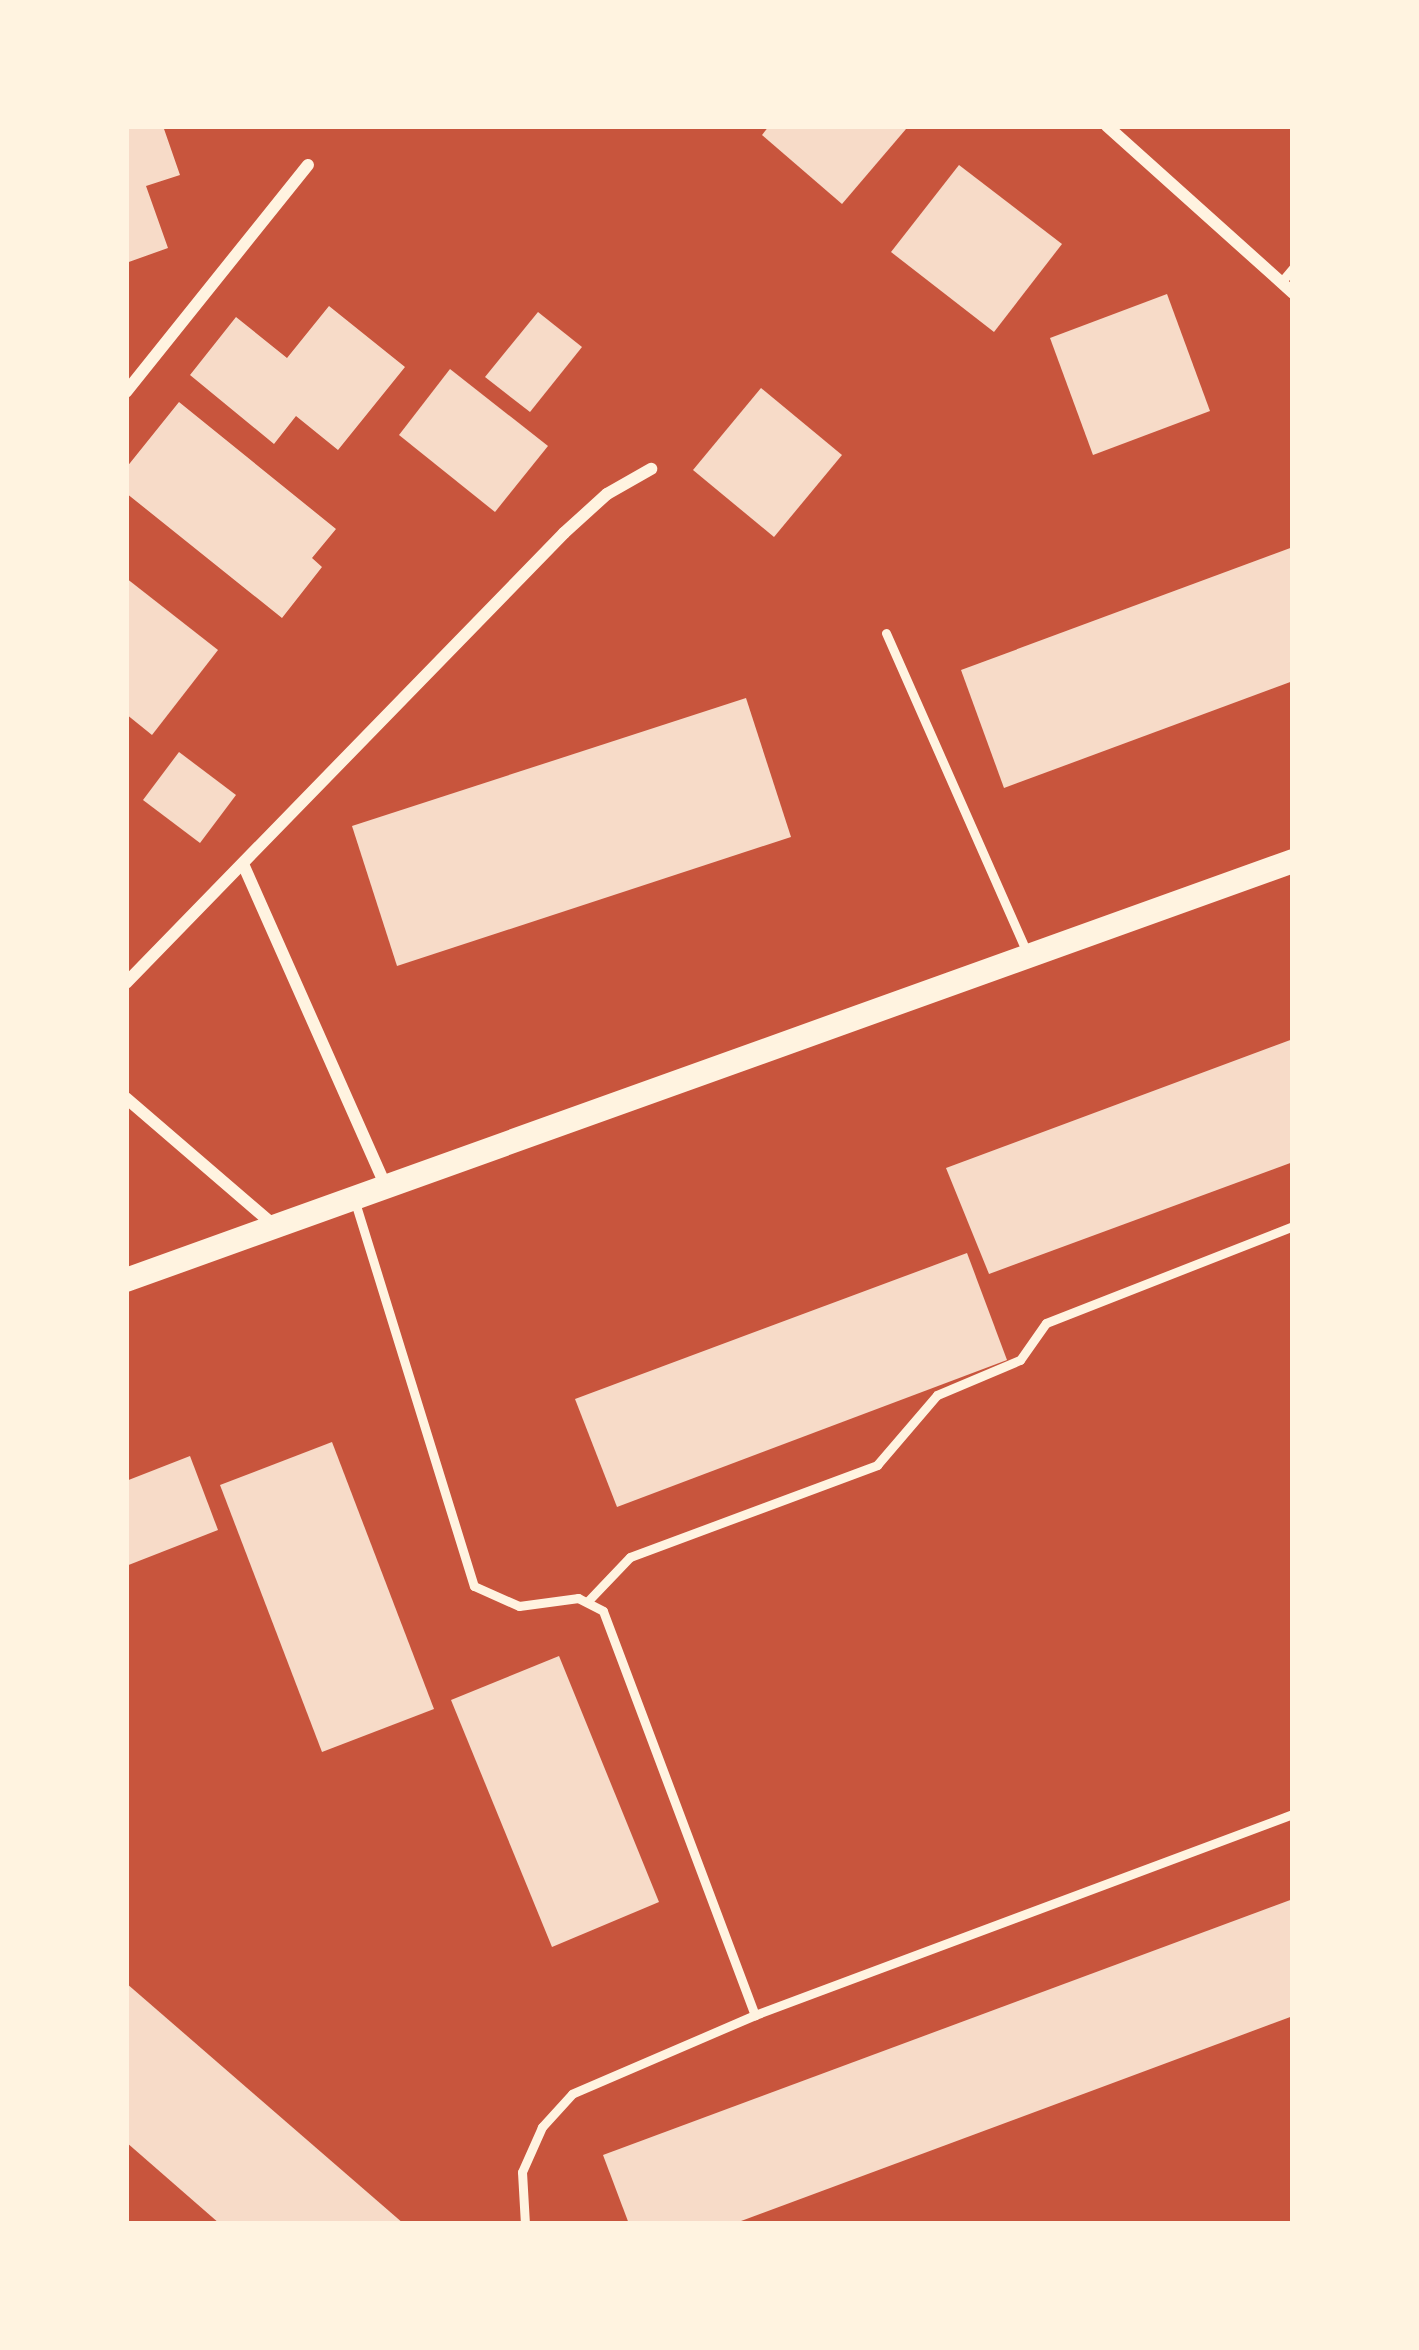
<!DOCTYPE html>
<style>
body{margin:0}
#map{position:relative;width:1419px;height:2350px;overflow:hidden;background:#c8553d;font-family:"Golos Text",sans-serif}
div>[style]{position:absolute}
.building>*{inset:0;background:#f7dbc8}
.service>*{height:9px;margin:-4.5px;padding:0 4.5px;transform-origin:4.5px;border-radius:4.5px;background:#fff3e0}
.minor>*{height:12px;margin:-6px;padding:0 6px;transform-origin:6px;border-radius:6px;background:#fff3e0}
.secondary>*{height:24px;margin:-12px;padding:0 12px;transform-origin:12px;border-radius:12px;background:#fff3e0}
span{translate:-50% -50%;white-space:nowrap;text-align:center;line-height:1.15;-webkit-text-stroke:12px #fff3e0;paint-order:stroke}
.frame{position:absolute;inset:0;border:129px solid #fff3e0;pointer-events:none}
</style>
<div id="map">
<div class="building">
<div style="clip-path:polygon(126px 126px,163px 126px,180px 175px,146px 186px,168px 248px,126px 263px)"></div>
<div style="clip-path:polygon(769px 126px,903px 126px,906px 129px,842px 204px,762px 135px)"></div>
<div style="clip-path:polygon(959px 165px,1062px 244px,994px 332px,891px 252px)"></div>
<div style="clip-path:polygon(1167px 294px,1210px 411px,1093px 455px,1050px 338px)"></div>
<div style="clip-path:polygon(329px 306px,405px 367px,338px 450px,296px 416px,274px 444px,190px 375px,236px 317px,287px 358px)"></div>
<div style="clip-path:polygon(538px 312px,582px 347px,530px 412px,485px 377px)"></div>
<div style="clip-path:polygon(450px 369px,548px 446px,495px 512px,399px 435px)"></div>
<div style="clip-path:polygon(761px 388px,842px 455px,774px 537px,693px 470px)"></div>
<div style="clip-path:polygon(179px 402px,336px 529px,312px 558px,322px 567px,282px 618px,126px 493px,126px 468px)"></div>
<div style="clip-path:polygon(1293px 547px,1293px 681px,1004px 788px,961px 670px)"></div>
<div style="clip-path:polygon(126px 578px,218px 650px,152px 735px,126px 714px)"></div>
<div style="clip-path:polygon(746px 698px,791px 837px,397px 966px,352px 826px)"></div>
<div style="clip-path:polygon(179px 752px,236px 795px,200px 843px,143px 800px)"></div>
<div style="clip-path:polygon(1293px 1039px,1293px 1162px,989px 1274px,946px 1168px)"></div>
<div style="clip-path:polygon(967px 1253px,1007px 1360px,617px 1507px,575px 1399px)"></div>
<div style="clip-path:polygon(332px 1442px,434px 1709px,322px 1752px,220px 1485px)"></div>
<div style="clip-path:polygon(190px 1456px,218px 1530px,126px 1566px,126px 1481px)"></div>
<div style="clip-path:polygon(559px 1656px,659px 1902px,552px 1947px,451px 1700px)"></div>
<div style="clip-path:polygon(1293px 1899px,1293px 2016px,733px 2224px,629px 2224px,603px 2155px)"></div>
<div style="clip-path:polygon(126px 1983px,404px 2224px,220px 2224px,126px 2142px)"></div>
</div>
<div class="service">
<div style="left:1283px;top:280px;width:16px;rotate:-50deg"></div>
<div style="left:886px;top:633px;width:349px;rotate:66.2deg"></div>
<div style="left:355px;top:1202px;width:402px;rotate:72.8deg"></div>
<div style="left:474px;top:1586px;width:49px;rotate:24deg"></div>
<div style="left:519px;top:1606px;width:60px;rotate:-7.7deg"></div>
<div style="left:578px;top:1598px;width:28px;rotate:27deg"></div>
<div style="left:603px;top:1611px;width:432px;rotate:69.4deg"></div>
<div style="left:755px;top:2015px;width:199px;rotate:156.7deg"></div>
<div style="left:572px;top:2094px;width:45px;rotate:132.3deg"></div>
<div style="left:542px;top:2127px;width:49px;rotate:114deg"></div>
<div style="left:522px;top:2172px;width:52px;rotate:86.7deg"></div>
<div style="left:587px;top:1602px;width:62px;rotate:-46.3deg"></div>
<div style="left:630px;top:1557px;width:264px;rotate:-20.4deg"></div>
<div style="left:877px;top:1465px;width:92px;rotate:-49.4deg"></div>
<div style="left:937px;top:1395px;width:90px;rotate:-22.9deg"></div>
<div style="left:1020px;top:1360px;width:45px;rotate:-54.9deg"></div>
<div style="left:1046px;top:1323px;width:265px;rotate:-21.4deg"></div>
<div style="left:755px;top:2015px;width:574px;rotate:-20.49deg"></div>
</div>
<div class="minor">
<div style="left:1107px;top:126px;width:250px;rotate:41.9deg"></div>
<div style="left:126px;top:392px;width:291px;rotate:-51.3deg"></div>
<div style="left:243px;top:864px;width:351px;rotate:66.1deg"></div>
<div style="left:126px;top:983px;width:628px;rotate:-45.77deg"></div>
<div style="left:564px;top:533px;width:58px;rotate:-42.2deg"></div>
<div style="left:607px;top:494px;width:51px;rotate:-29.6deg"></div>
<div style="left:126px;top:1098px;width:196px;rotate:40.7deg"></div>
</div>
<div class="secondary">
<div style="left:126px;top:1280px;width:1240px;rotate:-19.75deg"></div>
</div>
<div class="frame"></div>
</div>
